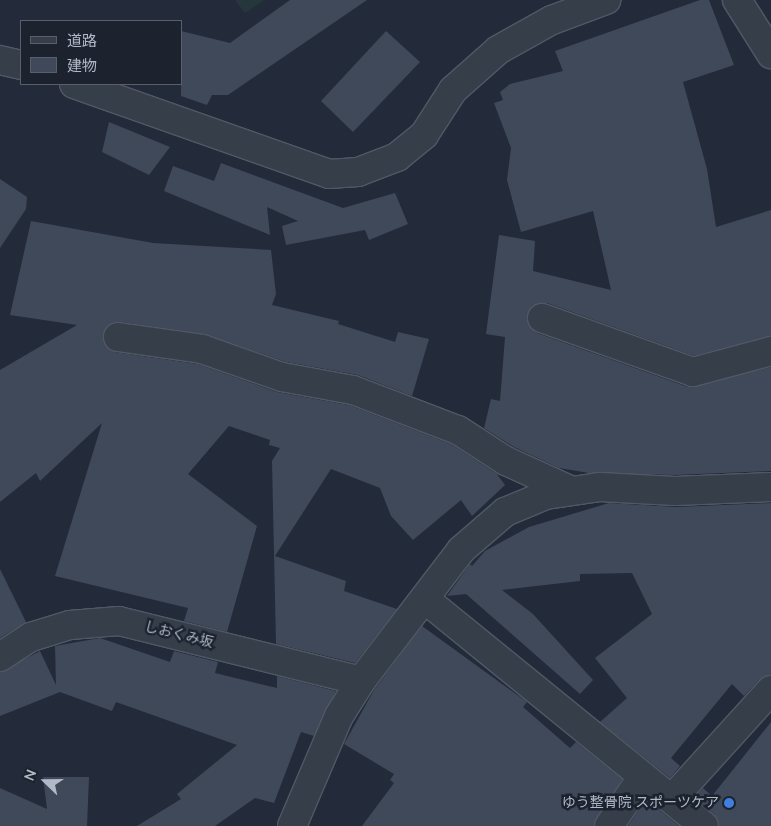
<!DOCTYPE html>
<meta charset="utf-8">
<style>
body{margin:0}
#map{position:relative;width:771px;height:826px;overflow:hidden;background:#232b3a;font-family:"Nunito Sans","Noto Sans JP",sans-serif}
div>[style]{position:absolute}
.green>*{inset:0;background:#25373b}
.building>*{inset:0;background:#3f4959}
.roads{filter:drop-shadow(1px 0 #515865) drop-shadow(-1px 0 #515865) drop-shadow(0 1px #515865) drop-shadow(0 -1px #515865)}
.minor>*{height:28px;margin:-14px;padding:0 14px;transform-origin:14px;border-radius:14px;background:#363e4a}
.dots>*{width:14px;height:14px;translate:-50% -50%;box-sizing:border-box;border:2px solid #1c232f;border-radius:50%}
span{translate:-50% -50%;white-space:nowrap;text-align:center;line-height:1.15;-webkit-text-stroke:5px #1c232f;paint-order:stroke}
.street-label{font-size:14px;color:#b1b8c6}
.poi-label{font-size:14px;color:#b1b8c6}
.right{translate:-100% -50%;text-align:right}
.legend{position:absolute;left:20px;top:20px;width:162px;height:65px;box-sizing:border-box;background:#1c232f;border:1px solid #585f6b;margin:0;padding:6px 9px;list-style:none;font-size:15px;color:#b1b8c6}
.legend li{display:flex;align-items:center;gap:10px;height:25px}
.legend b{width:25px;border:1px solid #585f6b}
.north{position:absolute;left:20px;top:756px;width:50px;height:50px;-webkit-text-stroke:4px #1c232f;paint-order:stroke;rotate:292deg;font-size:14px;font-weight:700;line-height:20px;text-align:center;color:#b1b8c6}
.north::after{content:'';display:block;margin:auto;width:18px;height:22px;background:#b1b8c6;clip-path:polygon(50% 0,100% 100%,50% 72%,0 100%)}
</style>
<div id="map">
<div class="green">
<div style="clip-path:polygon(235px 0,264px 0,245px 13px)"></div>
</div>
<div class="building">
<div style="clip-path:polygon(290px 0,367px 0,228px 95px,212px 95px,207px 105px,181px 96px,181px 31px,230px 43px)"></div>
<div style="clip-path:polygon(700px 0,709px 0,734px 65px,683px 82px,707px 169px,716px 227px,771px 210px,771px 336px,694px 356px,547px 303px,532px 306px,527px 320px,537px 333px,688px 387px,771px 367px,771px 471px,675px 475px,589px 473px,559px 468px,514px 447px,484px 428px,491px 399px,500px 401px,505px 337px,486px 334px,499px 235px,535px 241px,533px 271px,611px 290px,593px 211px,521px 232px,507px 180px,511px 148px,494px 103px,503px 100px,500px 92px,510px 84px,563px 71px,555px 51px)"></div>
<div style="clip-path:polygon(386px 31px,420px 62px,353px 132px,321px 101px)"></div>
<div style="clip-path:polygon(109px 122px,170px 147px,149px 175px,102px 152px)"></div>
<div style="clip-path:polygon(221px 163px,343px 208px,395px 193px,408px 224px,369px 240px,365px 230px,286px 245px,282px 226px,298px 221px,267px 207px,270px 235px,164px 191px,173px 166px,214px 181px)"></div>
<div style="clip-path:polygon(0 179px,27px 197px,26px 209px,0 248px)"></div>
<div style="clip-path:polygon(31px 221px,153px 243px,271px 250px,276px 294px,272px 305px,339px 321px,338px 324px,395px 342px,398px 332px,429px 339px,412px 396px,358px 375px,286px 362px,204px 334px,120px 322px,112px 323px,103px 334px,104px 343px,115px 352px,198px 364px,277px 392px,349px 405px,451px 444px,497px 474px,505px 485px,472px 516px,461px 500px,413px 540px,391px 516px,380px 488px,331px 469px,275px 556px,346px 581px,344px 591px,397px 609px,355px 663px,276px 644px,272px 461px,280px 448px,269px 445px,270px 440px,229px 426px,188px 474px,257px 526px,227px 632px,184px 621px,188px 608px,55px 576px,102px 423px,40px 481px,36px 473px,0 502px,0 370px,77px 325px,10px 315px)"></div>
<div style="clip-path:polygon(609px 503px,676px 507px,771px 503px,771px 675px,760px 679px,744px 696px,732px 684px,671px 758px,680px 766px,670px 778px,600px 722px,627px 698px,595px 658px,652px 614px,632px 573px,580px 574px,580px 581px,502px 590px,533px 614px,593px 680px,580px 694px,466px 594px,447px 596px,470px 564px,472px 566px,485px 551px,529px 527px)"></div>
<div style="clip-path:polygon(0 569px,26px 622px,0 638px)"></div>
<div style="clip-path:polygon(422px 626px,527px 702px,523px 707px,570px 748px,576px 742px,622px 779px,594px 826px,362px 826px,394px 783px,390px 780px,394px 774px,344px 744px,374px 690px)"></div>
<div style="clip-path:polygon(100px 638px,170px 662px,174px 651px,218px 662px,215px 673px,277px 688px,277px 676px,336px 691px,314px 736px,301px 732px,274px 803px,255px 798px,215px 826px,137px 826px,181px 799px,177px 794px,237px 745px,116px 702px,112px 711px,60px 692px,0 716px,0 672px,40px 651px,56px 685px,55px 646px)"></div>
<div style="clip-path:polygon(771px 722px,771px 826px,719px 826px,714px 814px,694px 798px,703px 788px,712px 796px)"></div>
<div style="clip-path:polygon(43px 777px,89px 777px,87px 826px,0 826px,0 788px,47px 809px)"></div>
<div style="clip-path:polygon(646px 799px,679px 826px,628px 826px)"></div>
</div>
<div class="roads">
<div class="minor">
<div style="left:737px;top:0;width:64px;rotate:57.8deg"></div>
<div style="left:0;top:60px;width:22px;rotate:13deg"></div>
<div style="left:74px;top:84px;width:270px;rotate:19.4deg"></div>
<div style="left:329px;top:174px;width:29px;rotate:-4deg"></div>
<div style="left:358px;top:172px;width:42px;rotate:-21deg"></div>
<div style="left:397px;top:157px;width:35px;rotate:-39deg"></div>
<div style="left:424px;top:135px;width:54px;rotate:-57.2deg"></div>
<div style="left:453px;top:90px;width:60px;rotate:-41.6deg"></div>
<div style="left:498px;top:50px;width:62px;rotate:-29.1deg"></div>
<div style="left:552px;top:20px;width:58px;rotate:-20.3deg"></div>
<div style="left:542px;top:318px;width:160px;rotate:19.7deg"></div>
<div style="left:693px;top:372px;width:81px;rotate:-15.1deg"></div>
<div style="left:118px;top:337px;width:85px;rotate:8.1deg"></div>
<div style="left:202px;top:349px;width:85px;rotate:19.3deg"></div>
<div style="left:282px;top:377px;width:72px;rotate:10.4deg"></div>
<div style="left:353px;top:390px;width:112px;rotate:20.9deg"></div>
<div style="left:458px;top:430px;width:57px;rotate:32.9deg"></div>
<div style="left:506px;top:461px;width:72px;rotate:24.4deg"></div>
<div style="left:426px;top:600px;width:358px;rotate:39.1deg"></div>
<div style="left:0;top:657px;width:37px;rotate:-33deg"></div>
<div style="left:31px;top:637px;width:41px;rotate:-17.1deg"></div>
<div style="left:70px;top:625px;width:49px;rotate:-4.7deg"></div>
<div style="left:119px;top:621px;width:249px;rotate:13.9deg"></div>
<div style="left:672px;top:799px;width:147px;rotate:-47.8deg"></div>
<div style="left:292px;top:826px;width:120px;rotate:-66.9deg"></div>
<div style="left:339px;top:716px;width:41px;rotate:-57.8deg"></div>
<div style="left:361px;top:681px;width:165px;rotate:-52.6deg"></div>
<div style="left:461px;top:550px;width:58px;rotate:-40.8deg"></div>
<div style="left:505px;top:512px;width:44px;rotate:-22.5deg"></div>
<div style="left:546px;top:495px;width:55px;rotate:-8.4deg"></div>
<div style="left:600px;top:487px;width:75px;rotate:3.1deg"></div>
<div style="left:675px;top:491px;width:96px;rotate:-2.4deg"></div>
<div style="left:609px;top:826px;width:60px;rotate:-55.8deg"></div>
</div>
</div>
<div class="dots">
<div style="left:729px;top:803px;background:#3f7fe0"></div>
</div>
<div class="street-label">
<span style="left:179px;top:635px;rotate:14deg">しおくみ坂</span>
</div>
<div class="poi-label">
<span class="right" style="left:719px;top:803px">ゆう整骨院 スポーツケア</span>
</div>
<ul class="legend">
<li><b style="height:6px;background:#363e4a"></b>道路</li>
<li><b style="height:14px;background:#3f4959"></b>建物</li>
</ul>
<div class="north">N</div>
</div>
